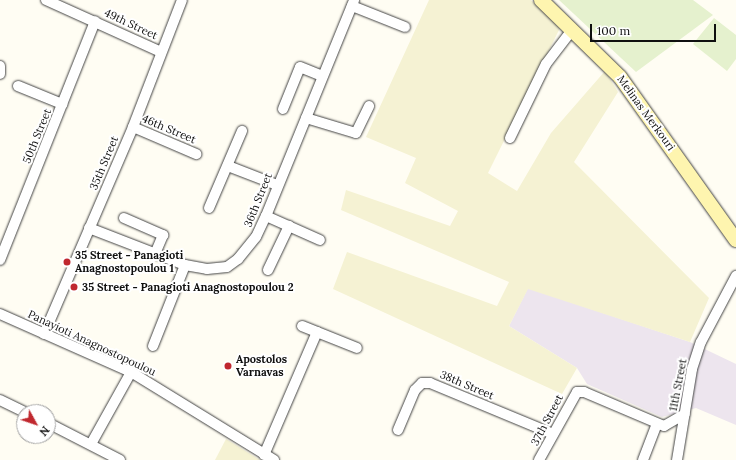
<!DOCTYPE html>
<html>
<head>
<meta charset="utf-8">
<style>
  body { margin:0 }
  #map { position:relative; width:736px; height:460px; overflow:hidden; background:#fffdf3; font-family:Lora,serif }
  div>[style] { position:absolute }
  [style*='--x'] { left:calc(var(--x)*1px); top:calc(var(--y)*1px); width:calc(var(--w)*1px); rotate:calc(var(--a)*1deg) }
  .industrial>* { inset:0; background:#ede5ee }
  .farmland>* { inset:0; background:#f5f2d3 }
  .pitch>* { inset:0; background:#e5f1ce }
  .roads { filter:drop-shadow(0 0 1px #434343) drop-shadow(0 0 1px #434343) }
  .street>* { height:10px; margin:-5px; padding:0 5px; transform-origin:5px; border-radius:5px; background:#fff }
  .secondary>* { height:14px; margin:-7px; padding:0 7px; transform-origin:7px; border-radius:7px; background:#fef5af }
  .dots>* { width:11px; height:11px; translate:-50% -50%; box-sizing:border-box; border:2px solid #fff; border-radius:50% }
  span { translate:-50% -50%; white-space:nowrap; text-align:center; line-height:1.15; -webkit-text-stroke:4px #fff; paint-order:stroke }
  .street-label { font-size:11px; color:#101010 }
  .poi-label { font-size:11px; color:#101010; font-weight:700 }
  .left { translate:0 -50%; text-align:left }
  .north { position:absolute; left:16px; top:404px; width:40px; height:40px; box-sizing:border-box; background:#fff; border:1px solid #9f9f9f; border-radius:50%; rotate:130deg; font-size:11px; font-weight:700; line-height:16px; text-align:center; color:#101010 }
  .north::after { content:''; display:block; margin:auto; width:14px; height:18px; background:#c0282f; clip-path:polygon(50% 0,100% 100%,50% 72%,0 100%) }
  .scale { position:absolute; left:590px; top:24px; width:126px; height:18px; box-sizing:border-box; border:2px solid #101010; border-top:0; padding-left:5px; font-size:12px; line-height:14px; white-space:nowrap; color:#101010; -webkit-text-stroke:3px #fff; paint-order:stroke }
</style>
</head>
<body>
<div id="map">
  <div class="industrial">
    <div style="clip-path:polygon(528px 288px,690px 342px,736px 364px,736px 425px,696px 408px,662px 417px,587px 384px,577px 368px,509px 326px)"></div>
  </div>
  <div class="farmland">
    <div style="clip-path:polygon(429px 0,531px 0,560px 28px,488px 173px,517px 191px,551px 133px,605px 71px,618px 92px,574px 162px,709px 298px,690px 342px,528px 289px,509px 326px,577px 368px,562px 394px,333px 289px,347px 252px,497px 306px,509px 282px,341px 210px,346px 190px,450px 226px,458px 211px,405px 183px,416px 158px,366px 137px)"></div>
    <div style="clip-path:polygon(226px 439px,260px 460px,215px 460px)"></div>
  </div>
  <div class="pitch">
    <div style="clip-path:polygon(559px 0,693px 0,713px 15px,636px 72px)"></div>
    <div style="clip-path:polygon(714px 18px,736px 35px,736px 59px,727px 71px,693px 44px)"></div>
  </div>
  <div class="roads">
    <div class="street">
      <div style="--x:46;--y:0;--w:126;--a:24.3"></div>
      <div style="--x:352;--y:6;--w:57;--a:21.6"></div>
      <div style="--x:0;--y:66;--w:8;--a:90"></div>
      <div style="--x:18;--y:86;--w:48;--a:22.2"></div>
      <div style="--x:283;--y:109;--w:45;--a:-68"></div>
      <div style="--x:300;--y:67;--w:24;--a:22"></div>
      <div style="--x:306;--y:118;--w:52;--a:16.7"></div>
      <div style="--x:356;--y:133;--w:30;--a:-64"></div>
      <div style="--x:133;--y:127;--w:69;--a:23.2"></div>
      <div style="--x:510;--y:138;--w:82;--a:-64.1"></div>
      <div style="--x:546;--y:64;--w:43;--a:-52.6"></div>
      <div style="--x:228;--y:166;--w:53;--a:21.2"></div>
      <div style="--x:209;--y:208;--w:84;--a:-66.8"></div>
      <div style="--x:266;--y:216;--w:59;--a:24"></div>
      <div style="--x:124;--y:218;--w:43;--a:23.6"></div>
      <div style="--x:163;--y:235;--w:21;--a:113"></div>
      <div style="--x:89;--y:228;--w:103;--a:21.1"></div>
      <div style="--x:185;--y:265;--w:22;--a:10"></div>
      <div style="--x:207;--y:269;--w:20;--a:-6"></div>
      <div style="--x:227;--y:267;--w:14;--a:-36"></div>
      <div style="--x:238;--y:259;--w:28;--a:-51"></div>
      <div style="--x:256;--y:237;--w:23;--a:-65"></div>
      <div style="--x:266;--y:216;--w:233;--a:-67.8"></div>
      <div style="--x:0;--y:260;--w:257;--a:-68.3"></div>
      <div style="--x:268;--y:270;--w:49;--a:-64.5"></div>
      <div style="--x:0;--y:314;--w:143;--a:23.9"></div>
      <div style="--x:131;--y:372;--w:168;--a:31.6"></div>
      <div style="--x:302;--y:326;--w:59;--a:21.8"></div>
      <div style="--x:44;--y:334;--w:225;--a:-66.7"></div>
      <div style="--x:133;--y:127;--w:136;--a:-68.9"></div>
      <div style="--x:153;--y:346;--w:87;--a:-68.4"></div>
      <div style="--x:0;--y:400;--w:28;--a:26"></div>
      <div style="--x:48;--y:423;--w:81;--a:27.2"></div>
      <div style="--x:398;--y:430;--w:43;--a:-67"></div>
      <div style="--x:415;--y:390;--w:10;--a:-45"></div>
      <div style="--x:422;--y:383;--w:8;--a:0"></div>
      <div style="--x:430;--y:383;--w:131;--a:22.5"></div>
      <div style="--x:91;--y:444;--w:82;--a:-60.9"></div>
      <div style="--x:264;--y:455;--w:134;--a:-66.7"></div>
      <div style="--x:539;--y:460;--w:78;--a:-60.8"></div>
      <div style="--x:577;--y:392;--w:7;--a:0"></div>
      <div style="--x:584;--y:392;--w:87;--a:23"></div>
      <div style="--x:664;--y:426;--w:24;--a:-30"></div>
      <div style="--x:643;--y:460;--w:39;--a:-69"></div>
      <div style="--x:677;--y:460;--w:92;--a:-80.6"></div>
      <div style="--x:692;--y:369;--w:28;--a:-72"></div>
      <div style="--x:701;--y:342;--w:75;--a:-62.1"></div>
    </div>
    <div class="secondary">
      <div style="--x:541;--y:0;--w:110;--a:44.3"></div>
      <div style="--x:620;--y:77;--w:200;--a:54.6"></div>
    </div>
  </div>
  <div class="dots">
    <div style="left:67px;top:262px;background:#c0282f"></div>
    <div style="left:74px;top:287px;background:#c0282f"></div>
    <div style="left:228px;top:366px;background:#c0282f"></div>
  </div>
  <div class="street-label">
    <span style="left:131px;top:24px;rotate:25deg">49th Street</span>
    <span style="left:646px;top:113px;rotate:54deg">Melinas Merkouri</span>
    <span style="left:169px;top:129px;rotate:23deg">46th Street</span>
    <span style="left:37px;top:136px;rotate:-68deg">50th Street</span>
    <span style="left:104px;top:163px;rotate:-67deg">35th Street</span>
    <span style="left:258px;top:200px;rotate:-68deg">36th Street</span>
    <span style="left:92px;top:343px;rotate:25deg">Panayioti Anagnostopoulou</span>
    <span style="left:467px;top:385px;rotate:23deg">38th Street</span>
    <span style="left:678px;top:385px;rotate:-79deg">11th Street</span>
    <span style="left:547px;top:420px;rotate:-62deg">37th Street</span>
  </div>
  <div class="poi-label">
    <span class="left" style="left:75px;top:262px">35 Street - Panagioti<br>Anagnostopoulou 1</span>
    <span class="left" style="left:82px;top:287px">35 Street - Panagioti Anagnostopoulou 2</span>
    <span class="left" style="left:236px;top:366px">Apostolos<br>Varnavas</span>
  </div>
  <div class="north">N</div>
  <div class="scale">100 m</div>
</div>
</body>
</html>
